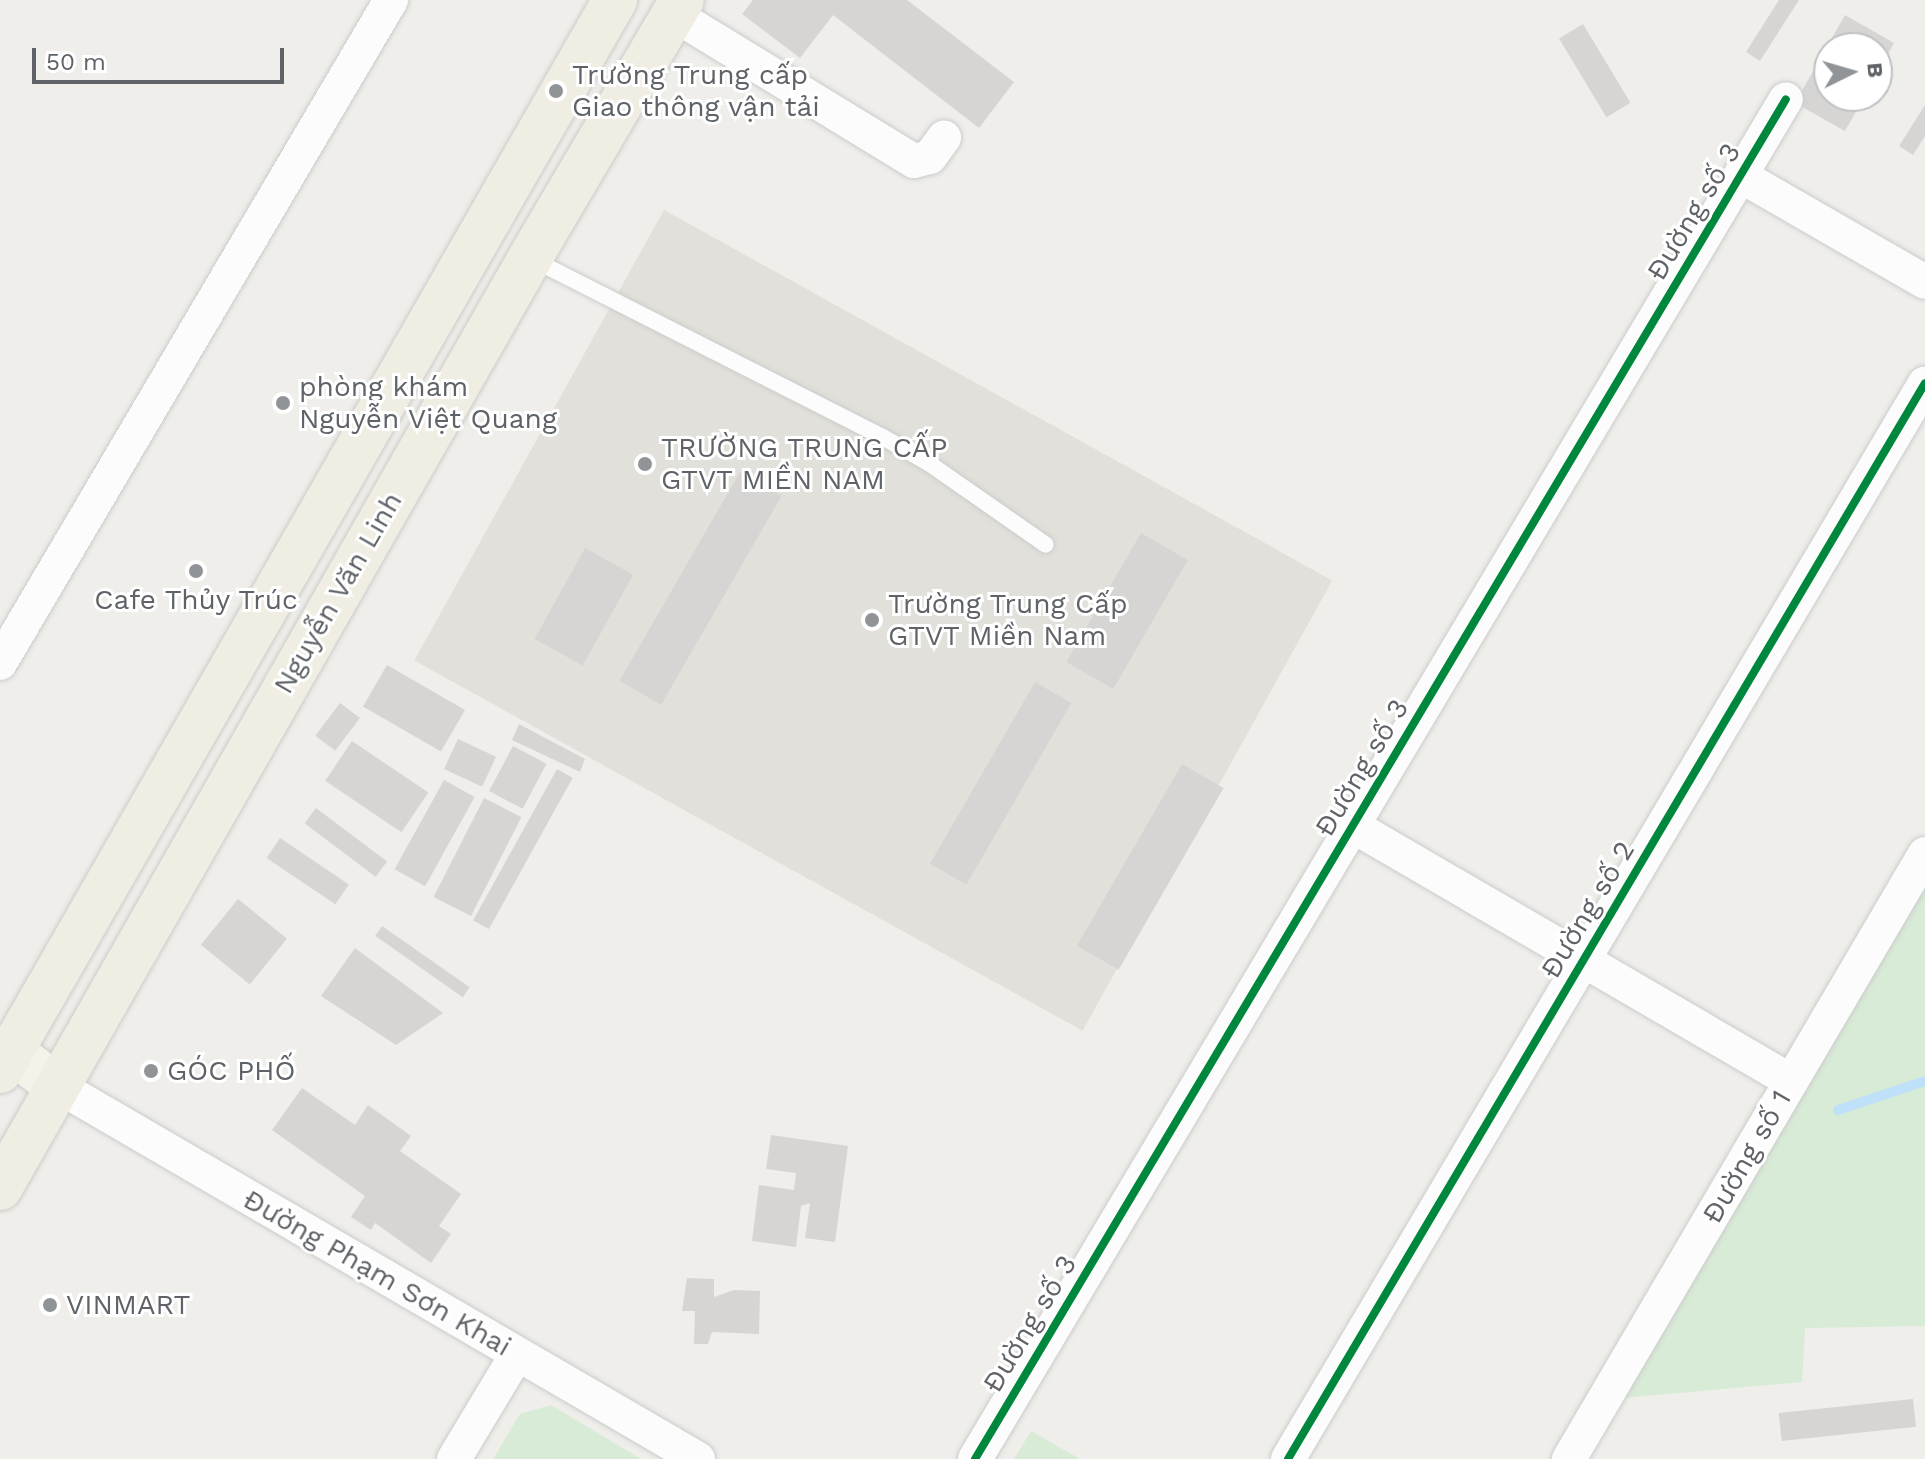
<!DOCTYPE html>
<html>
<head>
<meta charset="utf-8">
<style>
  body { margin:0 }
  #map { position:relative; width:1925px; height:1459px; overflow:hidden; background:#efeeea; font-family:"Work Sans",sans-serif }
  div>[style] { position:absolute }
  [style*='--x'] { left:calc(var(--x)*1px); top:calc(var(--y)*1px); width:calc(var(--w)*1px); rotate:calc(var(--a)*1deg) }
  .education>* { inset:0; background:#e2e0da; transform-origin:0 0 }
  .green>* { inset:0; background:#d8ebd6 }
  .stream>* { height:10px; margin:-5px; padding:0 5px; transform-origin:5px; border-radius:5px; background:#bfe0f9 }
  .building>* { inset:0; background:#d6d5d3; transform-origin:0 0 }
  .roads { filter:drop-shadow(0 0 2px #cbcccc) drop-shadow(0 0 2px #cbcccc) }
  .lane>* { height:16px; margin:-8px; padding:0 8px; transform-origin:8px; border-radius:8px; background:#fdfcfc }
  .street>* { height:34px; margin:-17px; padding:0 17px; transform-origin:17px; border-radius:17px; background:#fdfcfc }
  .primary>* { height:44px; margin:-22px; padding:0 22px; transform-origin:22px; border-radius:22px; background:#f4f2e9 }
  .highway>* { height:44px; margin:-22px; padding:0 22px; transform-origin:22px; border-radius:22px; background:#f0ede3 }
  .cycleway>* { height:8px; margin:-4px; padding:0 4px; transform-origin:4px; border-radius:4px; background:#00873e }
  .dots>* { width:22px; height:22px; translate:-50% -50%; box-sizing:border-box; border:4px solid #fff; border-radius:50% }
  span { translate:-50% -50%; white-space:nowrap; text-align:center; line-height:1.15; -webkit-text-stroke:6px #fff; paint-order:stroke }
  .poi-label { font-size:28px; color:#5f6368 }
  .left { translate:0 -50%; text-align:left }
  .street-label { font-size:28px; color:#5f6368 }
  .north { position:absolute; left:1813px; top:32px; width:80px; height:80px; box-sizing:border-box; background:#fff; border:2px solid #bfc1c3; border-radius:50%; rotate:85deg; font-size:22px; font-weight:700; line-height:32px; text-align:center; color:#5f6368 }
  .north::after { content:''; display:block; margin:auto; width:28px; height:36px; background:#919496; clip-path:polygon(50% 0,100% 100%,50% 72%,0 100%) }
  .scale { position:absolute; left:32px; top:48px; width:252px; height:36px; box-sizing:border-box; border:4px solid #5f6368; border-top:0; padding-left:10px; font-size:24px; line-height:28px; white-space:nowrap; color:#5f6368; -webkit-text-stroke:6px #fff; paint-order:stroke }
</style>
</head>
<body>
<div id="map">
  <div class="education">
    <div style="left:664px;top:210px;width:764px;height:515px;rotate:29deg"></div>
  </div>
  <div class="green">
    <div style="clip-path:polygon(1925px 884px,1925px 1326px,1805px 1328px,1802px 1382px,1623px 1398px)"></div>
    <div style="clip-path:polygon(551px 1405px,641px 1459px,493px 1459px,520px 1414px)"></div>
    <div style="clip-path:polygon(1031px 1431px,1080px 1459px,1014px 1459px)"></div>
  </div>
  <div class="stream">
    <div style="--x:1838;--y:1110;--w:92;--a:-18.4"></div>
  </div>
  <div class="building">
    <div style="clip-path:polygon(753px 0,907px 0,1014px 82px,979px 128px,833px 15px,800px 58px,742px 14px)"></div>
    <div style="clip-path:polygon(1779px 0,1799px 0,1760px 61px,1746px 52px)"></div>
    <div style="clip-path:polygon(1845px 15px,1894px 43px,1877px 74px,1877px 48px,1829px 48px,1829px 96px,1865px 96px,1845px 131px,1795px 103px)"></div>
    <div style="left:1583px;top:24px;width:92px;height:28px;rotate:59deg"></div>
    <div style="clip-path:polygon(1925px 105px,1925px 136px,1913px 155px,1899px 146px)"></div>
    <div style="left:740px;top:472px;width:48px;height:241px;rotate:30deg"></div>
    <div style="left:1141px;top:533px;width:54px;height:149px;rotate:30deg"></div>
    <div style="left:585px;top:548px;width:55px;height:104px;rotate:29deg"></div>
    <div style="left:387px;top:665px;width:90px;height:48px;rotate:30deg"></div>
    <div style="left:1035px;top:682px;width:42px;height:210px;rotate:30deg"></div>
    <div style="left:340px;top:703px;width:25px;height:41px;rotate:37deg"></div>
    <div style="clip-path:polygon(519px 724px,585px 759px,580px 772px,512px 740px)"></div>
    <div style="left:458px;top:739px;width:42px;height:33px;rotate:25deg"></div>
    <div style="left:352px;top:741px;width:92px;height:48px;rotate:34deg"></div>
    <div style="left:513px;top:746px;width:38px;height:51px;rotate:28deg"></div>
    <div style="left:1182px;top:764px;width:48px;height:210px;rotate:30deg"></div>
    <div style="left:557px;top:769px;width:18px;height:173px;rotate:29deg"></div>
    <div style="left:444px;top:780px;width:35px;height:102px;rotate:29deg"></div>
    <div style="left:484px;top:798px;width:42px;height:111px;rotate:27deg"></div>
    <div style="left:316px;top:808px;width:89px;height:19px;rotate:37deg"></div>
    <div style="left:280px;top:838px;width:83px;height:24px;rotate:34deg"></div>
    <div style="left:238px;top:899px;width:63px;height:59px;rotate:39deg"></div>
    <div style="left:382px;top:926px;width:107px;height:12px;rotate:35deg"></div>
    <div style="clip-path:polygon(355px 948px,443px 1013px,396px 1045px,321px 996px)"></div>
    <div style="clip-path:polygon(302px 1088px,355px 1125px,368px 1105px,411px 1136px,400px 1151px,461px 1194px,439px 1226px,451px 1234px,431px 1263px,375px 1223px,371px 1230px,351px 1217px,365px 1196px,272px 1130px)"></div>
    <div style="clip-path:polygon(771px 1135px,848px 1146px,835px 1242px,805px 1238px,810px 1203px,801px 1206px,796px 1247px,752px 1241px,759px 1185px,794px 1190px,796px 1173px,766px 1169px)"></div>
    <div style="clip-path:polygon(687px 1278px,714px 1279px,714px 1297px,734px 1290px,760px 1291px,759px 1334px,712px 1332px,708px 1344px,694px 1344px,695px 1311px,682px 1311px)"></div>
    <div style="left:1913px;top:1399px;width:28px;height:135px;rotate:84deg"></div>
  </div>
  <div class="roads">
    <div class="lane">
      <div style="--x:532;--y:259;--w:391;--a:26.9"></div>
      <div style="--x:881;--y:436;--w:56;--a:29.7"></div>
      <div style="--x:930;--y:464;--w:141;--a:34.9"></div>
    </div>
    <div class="street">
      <div style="--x:673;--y:14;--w:282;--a:31.4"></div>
      <div style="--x:914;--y:161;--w:16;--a:-14"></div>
      <div style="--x:930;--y:157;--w:24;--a:-54"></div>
      <div style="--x:1741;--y:176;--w:212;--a:29.9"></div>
      <div style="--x:0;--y:663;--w:770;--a:-59.47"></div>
      <div style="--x:1353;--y:826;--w:507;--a:30.21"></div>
      <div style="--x:56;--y:1085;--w:743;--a:30.22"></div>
      <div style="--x:454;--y:1459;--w:122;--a:-59"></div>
      <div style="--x:975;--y:1459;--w:1583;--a:-59.19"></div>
      <div style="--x:1288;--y:1459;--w:1250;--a:-59.37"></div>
      <div style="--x:1569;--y:1459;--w:702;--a:-59.53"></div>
    </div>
    <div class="primary">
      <div style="--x:11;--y:1051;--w:56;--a:37.1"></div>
    </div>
    <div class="highway">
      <div style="--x:0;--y:1071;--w:1235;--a:-60.13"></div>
      <div style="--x:0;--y:1188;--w:1070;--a:-60.32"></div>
      <div style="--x:530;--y:258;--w:299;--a:-59.5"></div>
    </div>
  </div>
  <div class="cycleway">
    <div style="--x:975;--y:1459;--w:1583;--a:-59.19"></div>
    <div style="--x:1288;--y:1459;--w:1250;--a:-59.37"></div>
  </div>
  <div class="dots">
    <div style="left:556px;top:91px;background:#919496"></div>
    <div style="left:283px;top:403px;background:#919496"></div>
    <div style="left:645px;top:464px;background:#919496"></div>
    <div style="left:196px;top:571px;background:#919496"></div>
    <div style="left:872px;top:620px;background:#919496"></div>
    <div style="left:151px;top:1071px;background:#919496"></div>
    <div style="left:50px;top:1305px;background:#919496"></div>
  </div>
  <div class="poi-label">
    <span class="left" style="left:572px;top:91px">Trường Trung cấp<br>Giao thông vận tải</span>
    <span class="left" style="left:299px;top:403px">phòng khám<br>Nguyễn Việt Quang</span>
    <span class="left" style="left:661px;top:464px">TRƯỜNG TRUNG CẤP<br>GTVT MIỀN NAM</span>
    <span style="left:196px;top:600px">Cafe Thủy Trúc</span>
    <span class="left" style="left:888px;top:620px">Trường Trung Cấp<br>GTVT Miền Nam</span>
    <span class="left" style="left:167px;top:1071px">GÓC PHỐ</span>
    <span class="left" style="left:66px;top:1305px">VINMART</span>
  </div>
  <div class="street-label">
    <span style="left:1694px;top:212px;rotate:-59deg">Đường số 3</span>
    <span style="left:338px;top:593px;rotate:-60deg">Nguyễn Văn Linh</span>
    <span style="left:1362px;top:768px;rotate:-59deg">Đường số 3</span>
    <span style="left:1588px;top:910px;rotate:-59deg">Đường số 2</span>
    <span style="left:1747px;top:1157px;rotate:-60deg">Đường số 1</span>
    <span style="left:377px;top:1273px;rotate:30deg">Đường Phạm Sơn Khai</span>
    <span style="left:1030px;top:1324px;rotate:-59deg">Đường số 3</span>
  </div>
  <div class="north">B</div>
  <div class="scale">50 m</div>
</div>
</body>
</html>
